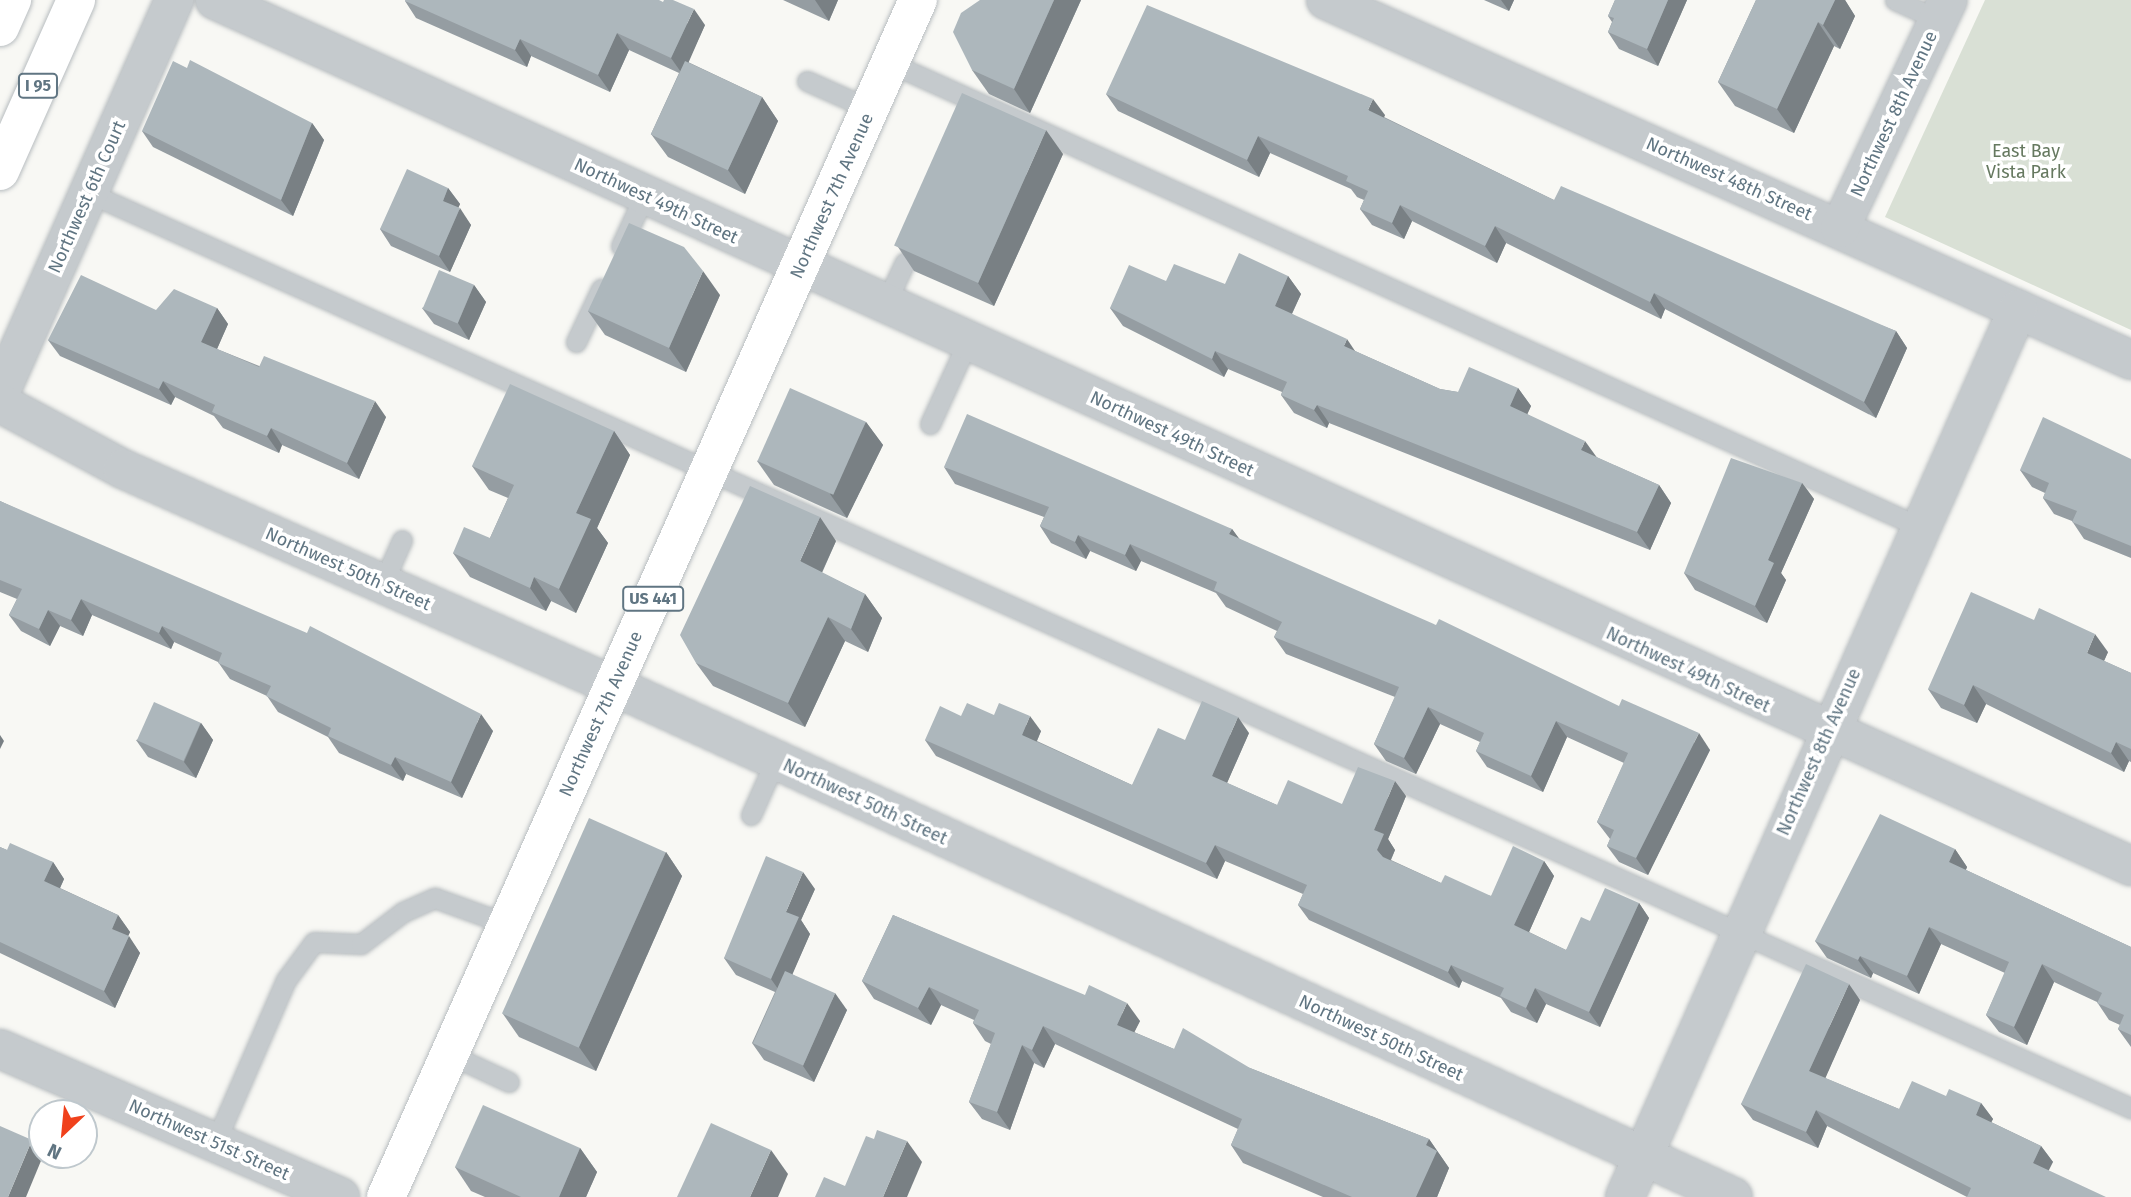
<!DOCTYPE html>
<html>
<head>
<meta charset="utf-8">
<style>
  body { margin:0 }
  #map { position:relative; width:2131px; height:1197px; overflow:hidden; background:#f8f8f4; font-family:"Fira Sans",sans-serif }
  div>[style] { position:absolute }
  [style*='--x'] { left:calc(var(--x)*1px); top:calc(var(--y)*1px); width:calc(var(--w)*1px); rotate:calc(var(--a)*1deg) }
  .green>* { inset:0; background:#d9e0d5 }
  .roads { filter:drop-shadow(0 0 2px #b8bdc0) drop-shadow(0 0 2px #b8bdc0) }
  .service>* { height:19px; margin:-9.5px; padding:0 9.5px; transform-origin:9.5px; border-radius:9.5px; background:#c5cacd }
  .minor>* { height:38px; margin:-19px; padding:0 19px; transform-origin:19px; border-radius:19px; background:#c5cacd }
  .primary>* { height:38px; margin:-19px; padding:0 19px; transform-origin:19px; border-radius:19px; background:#fff }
  .motorway>* { height:38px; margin:-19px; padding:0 19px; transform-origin:19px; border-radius:19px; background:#fff }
  .wall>* { inset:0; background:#959da2 }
  .shaded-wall>* { inset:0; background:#798084 }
  .building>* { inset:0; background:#adb7bc; transform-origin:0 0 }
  span { translate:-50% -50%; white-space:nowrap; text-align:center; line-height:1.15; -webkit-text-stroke:7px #fff; paint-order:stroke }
  .shield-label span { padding:2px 5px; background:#fff; border:2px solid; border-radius:5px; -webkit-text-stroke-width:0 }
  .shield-label { font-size:16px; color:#607582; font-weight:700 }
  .street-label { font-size:18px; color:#607582 }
  .park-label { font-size:18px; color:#667960 }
  .north { position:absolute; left:28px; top:1099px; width:70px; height:70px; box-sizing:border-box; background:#fff; border:2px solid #bfc8cd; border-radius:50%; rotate:206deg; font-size:19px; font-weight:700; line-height:28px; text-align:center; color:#607582 }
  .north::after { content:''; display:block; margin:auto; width:24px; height:32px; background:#f0411c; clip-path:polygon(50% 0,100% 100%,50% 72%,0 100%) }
</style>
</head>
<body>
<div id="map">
  <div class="green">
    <div style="clip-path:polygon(1985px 0,2131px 0,2131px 330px,1885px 217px)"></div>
  </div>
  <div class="roads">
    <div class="service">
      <div style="--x:1895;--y:0;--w:48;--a:24.4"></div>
      <div style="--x:890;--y:63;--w:1130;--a:24.25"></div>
      <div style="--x:807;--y:81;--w:69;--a:24"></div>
      <div style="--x:89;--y:193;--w:2238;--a:24.14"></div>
      <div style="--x:621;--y:246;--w:55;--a:-65.3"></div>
      <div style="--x:885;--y:305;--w:47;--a:-65.1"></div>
      <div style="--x:576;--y:342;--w:59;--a:-64.7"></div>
      <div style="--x:930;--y:424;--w:91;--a:-65.4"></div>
      <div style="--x:382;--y:585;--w:49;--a:-66"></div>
      <div style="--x:751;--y:815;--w:59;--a:-66"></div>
      <div style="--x:449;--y:1054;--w:66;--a:25"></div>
      <div style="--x:215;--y:1143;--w:178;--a:-66.5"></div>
      <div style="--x:286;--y:980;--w:47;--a:-53.6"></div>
      <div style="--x:314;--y:942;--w:47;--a:2.4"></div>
      <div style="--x:361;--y:944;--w:53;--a:-37.3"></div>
      <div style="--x:403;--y:912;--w:35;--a:-24"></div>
      <div style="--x:435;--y:898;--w:77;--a:19.9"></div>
    </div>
    <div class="minor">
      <div style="--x:215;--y:0;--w:2103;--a:24.32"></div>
      <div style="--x:1326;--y:0;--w:882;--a:24.09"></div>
      <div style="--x:1840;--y:228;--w:252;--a:-64.7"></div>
      <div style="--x:0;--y:393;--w:430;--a:-66.1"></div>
      <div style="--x:0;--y:403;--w:140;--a:28.2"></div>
      <div style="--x:123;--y:469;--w:537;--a:23.84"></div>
      <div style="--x:614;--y:686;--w:1230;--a:24.54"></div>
      <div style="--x:0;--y:1049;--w:371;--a:23.5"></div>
      <div style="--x:1625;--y:1197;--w:971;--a:-66.13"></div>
    </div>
    <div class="primary">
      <div style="--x:386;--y:1197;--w:1310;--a:-66.04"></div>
    </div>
    <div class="motorway">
      <div style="--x:0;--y:27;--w:30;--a:-66"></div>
      <div style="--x:0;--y:171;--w:187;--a:-66"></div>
    </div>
  </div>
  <div class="wall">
    <div style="clip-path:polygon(783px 0,838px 0,829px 21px)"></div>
    <div style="clip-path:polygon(980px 0,1081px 0,1030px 113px,989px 94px,972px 70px)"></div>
    <div style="clip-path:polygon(1484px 0,1514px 0,1509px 11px)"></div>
    <div style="clip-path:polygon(1615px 0,1687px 0,1658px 66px,1619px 49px,1608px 32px,1612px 22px,1608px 16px)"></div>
    <div style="clip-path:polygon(1756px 0,1845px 0,1855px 16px,1840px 49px,1834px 46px,1794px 133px,1735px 106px,1718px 82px)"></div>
    <div style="clip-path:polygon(405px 1px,705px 25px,688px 62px,762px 97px,778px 121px,745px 194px,668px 157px,651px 134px,679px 73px,629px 50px,610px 92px,531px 56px,527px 67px,416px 18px)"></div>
    <div style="clip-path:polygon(1106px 94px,1385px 115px,1384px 117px,1554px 200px,1896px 331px,1907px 348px,1876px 418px,1665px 309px,1661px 319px,1506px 243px,1497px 263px,1412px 221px,1404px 239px,1372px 225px,1360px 209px,1364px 200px,1357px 197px,1351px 189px,1270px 153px,1259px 177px,1118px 111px)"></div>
    <div style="clip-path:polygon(312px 123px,324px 140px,293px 216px,153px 147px,142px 131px)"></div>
    <div style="clip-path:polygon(1063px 154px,994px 306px,914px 271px,898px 247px)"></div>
    <div style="clip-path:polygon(448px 188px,460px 204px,458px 208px,471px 225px,450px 272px,391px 246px,380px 229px)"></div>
    <div style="clip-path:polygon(1288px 276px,1301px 294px,1292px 314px,1355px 351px,1440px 389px,1458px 392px,1518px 388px,1531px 406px,1527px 414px,1596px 457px,1659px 485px,1671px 503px,1650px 550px,1329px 423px,1327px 428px,1294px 413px,1281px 395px,1282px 392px,1228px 369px,1224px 377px,1123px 326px,1110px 308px,1166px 281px,1225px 284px)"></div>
    <div style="clip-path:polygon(474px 285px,486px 302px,469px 340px,434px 324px,422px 308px)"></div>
    <div style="clip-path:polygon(720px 295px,686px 372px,605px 335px,588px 311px)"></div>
    <div style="clip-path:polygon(217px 308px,228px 324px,217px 349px,386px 417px,359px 479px,282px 445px,279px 453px,223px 428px,214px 416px,175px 397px,171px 405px,60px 356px,48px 340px,156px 310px)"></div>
    <div style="clip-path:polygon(866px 422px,883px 445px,847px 518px,774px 485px,757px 461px)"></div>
    <div style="clip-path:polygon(614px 431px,630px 455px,597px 528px,608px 543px,576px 613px,551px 601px,546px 611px,470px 577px,453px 553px,490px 538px,508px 498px,489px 490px,472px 466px)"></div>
    <div style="clip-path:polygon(2131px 459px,2131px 558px,2084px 539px,2072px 521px,2054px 514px,2043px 498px,2045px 493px,2032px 487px,2020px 470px)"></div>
    <div style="clip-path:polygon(944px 467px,1232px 529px,1239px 539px,1710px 750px,1648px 875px,1619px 862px,1607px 846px,1610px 839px,1597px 822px,1624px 763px,1567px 737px,1543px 792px,1487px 767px,1476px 751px,1480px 742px,1440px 724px,1416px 774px,1386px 761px,1374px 744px,1395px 697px,1286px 654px,1274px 637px,1277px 631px,1226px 607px,1216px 593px,1141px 561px,1136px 571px,1090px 551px,1086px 559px,1051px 543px,1040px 526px,1044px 517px,955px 484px)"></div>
    <div style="clip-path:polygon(1802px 483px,1814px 499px,1781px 573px,1786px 580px,1767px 623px,1695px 590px,1684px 573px)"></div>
    <div style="clip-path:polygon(0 501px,493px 731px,462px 798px,406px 774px,403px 781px,339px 753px,328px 737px,278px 712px,267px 696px,230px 679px,218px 662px,174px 642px,171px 649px,92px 615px,83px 636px,60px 626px,50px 646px,21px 631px,9px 615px,17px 599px,0 592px)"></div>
    <div style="clip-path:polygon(836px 541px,822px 573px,865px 594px,882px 618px,868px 652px,845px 641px,805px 727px,713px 686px,696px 663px)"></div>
    <div style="clip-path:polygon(2108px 652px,2104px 661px,2131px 673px,2131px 762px,2129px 761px,2124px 772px,1986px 704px,1977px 723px,1941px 708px,1928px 689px)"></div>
    <div style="clip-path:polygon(994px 715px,1041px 731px,1037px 741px,1132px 785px,1185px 740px,1249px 733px,1227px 783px,1277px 805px,1342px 804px,1406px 796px,1388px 839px,1395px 850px,1391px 860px,1441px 883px,1491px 896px,1544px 861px,1554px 876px,1529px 932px,1566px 950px,1590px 921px,1639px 903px,1649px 918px,1600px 1027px,1546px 1004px,1537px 1023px,1511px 1012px,1501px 998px,1462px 981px,1459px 988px,1309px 920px,1298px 905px,1303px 894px,1225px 861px,1217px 879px,936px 756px,925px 740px)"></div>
    <div style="clip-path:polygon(201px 723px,213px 740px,196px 778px,148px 757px,136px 740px)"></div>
    <div style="clip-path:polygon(0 847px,7px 850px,53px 862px,64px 879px,60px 888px,118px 915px,130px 932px,128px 936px,140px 953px,115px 1008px,0 953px)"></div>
    <div style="clip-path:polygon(1955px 849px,1967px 867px,1966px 870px,2131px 947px,2131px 1047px,2118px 1029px,2120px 1025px,2109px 1020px,2097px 1002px,2054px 982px,2027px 1045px,1999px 1032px,1986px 1015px,2005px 973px,1941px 944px,1919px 994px,1873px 973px,1871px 978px,1827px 958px,1815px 941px)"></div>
    <div style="clip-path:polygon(666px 852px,682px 876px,596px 1071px,519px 1037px,503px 1014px)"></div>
    <div style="clip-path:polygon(815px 889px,801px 920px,810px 934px,792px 974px,847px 1010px,814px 1082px,764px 1060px,752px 1043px,775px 992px,736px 975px,724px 958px)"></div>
    <div style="clip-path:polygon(893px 915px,1140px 1021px,1134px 1032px,1174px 1049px,1250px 1068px,1429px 1139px,1449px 1168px,1437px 1197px,1323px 1197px,1243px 1163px,1231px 1145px,1238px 1129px,1055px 1044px,1044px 1068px,1034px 1063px,1010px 1130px,982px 1119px,969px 1102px,991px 1044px,985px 1041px,973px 1023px,974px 1020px,941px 1005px,931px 1025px,874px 999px,862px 981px)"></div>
    <div style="clip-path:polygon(1860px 1000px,1825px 1078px,1899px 1109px,1946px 1096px,1981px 1103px,1993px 1119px,1991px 1122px,2041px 1146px,2053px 1162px,1967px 1197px,1827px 1126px,1818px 1148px,1753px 1120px,1741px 1104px)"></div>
    <div style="clip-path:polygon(580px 1148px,597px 1172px,586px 1197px,485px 1197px,471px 1191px,455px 1167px)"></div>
  </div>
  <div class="shaded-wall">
    <div style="clip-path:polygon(815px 0,838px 0,829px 21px)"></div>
    <div style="clip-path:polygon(1054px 0,1081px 0,1030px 113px,1014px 89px)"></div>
    <div style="clip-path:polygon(1501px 0,1514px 0,1509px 11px)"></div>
    <div style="clip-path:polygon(1668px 0,1687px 0,1658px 66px,1647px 49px)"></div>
    <div style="clip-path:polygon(1835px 0,1845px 0,1855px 16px,1840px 49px,1823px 25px)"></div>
    <div style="clip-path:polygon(694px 9px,705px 25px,683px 75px,671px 58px)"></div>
    <div style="clip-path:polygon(1818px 22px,1834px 46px,1794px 133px,1777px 109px)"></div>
    <div style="clip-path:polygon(617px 33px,629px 50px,610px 92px,598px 75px)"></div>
    <div style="clip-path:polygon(520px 39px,531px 56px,527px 67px,515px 50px)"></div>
    <div style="clip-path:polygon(762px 97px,778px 121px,745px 194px,728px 170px)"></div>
    <div style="clip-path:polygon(1373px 99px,1385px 115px,1380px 126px,1368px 110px)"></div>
    <div style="clip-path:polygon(312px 123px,324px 140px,293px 216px,281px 200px)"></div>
    <div style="clip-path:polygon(1046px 130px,1063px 154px,994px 306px,978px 283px)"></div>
    <div style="clip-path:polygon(1258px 136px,1270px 153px,1259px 177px,1247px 160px)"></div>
    <div style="clip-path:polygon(448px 188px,460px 204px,454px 217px,443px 201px)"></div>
    <div style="clip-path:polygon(1400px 205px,1412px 221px,1404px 239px,1392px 223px)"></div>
    <div style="clip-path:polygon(460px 208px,471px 225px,450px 272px,439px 256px)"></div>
    <div style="clip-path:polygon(1495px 226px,1506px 243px,1497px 263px,1485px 246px)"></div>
    <div style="clip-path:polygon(703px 271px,720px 295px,686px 372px,669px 348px)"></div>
    <div style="clip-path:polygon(1288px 276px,1301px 294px,1287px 324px,1275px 306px)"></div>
    <div style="clip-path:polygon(474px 285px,486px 302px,469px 340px,458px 323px)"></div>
    <div style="clip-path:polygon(1654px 293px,1665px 309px,1661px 319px,1650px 302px)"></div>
    <div style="clip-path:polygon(217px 308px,228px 324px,213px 358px,201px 342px)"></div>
    <div style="clip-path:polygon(1896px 331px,1907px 348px,1876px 418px,1864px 402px)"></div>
    <div style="clip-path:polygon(1347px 339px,1359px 357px,1344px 346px)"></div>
    <div style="clip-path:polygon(1215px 351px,1228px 369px,1224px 377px,1212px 359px)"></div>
    <div style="clip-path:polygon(163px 381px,175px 397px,171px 405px,159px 389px)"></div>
    <div style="clip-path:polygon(1518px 388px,1531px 406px,1523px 424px,1510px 406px)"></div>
    <div style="clip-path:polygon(375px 401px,386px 417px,359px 479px,347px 463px)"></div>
    <div style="clip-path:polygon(1317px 405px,1329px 423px,1327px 428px,1314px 410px)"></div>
    <div style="clip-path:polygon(866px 422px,883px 445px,847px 518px,830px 494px)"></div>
    <div style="clip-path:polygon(271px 428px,282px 445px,279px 453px,267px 436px)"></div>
    <div style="clip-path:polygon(614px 431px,630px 455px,597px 528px,608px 543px,576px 613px,559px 589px,576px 513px)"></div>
    <div style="clip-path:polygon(1585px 441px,1598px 459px,1581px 450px)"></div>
    <div style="clip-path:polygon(1802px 483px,1814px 499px,1781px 573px,1786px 580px,1767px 623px,1755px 606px,1768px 560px)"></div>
    <div style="clip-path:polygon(1659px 485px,1671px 503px,1650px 550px,1637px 532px)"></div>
    <div style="clip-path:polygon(820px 517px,836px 541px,816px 585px,800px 561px)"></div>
    <div style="clip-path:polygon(1232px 529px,1244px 545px,1229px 534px)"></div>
    <div style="clip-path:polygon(1078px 535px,1090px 551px,1086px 559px,1075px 542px)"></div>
    <div style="clip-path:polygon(1130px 544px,1141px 561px,1136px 571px,1125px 555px)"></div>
    <div style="clip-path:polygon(534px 577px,551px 601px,546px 611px,530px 588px)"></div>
    <div style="clip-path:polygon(865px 594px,882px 618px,868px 652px,851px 629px)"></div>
    <div style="clip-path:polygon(81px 599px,92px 615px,83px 636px,71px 620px)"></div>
    <div style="clip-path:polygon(48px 610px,60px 626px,50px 646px,39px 629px)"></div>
    <div style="clip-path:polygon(828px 617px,845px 641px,805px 727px,788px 703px)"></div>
    <div style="clip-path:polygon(162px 626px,174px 642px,171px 649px,159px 633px)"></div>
    <div style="clip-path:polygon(2095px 634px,2108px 652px,2099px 672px,2087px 653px)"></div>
    <div style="clip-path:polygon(1973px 685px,1986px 704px,1977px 723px,1964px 705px)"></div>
    <div style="clip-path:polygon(1428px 707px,1440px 724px,1416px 774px,1404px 758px)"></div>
    <div style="clip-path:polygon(481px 714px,493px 731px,462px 798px,451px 782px)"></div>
    <div style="clip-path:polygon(1030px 716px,1041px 731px,1033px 750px,1022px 735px)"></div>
    <div style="clip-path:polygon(1238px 717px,1249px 733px,1223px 792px,1212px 776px)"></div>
    <div style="clip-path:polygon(1556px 721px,1567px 737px,1543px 792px,1531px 776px)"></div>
    <div style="clip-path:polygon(201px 723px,213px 740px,196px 778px,184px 762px)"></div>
    <div style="clip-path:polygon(1699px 733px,1710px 750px,1648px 875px,1636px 858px)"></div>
    <div style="clip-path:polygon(0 735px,4px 741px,0 749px)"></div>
    <div style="clip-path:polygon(2116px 742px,2129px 761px,2124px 772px,2111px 753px)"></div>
    <div style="clip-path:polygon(395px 757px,406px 774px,403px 781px,391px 765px)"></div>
    <div style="clip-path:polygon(1395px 781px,1406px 796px,1388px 839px,1395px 850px,1388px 866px,1377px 850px,1374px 830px)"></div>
    <div style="clip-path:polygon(1215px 845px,1225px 861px,1217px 879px,1206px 863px)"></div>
    <div style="clip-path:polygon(1955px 849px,1967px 867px,1961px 880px,1949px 862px)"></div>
    <div style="clip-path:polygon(666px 852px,682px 876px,596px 1071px,579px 1047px)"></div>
    <div style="clip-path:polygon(1544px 861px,1554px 876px,1525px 941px,1514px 925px)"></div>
    <div style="clip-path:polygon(53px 862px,64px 879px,56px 897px,44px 881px)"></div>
    <div style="clip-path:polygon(803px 872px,815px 889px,801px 920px,810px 934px,783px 996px,771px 979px,786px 912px)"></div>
    <div style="clip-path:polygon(1639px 903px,1649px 918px,1600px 1027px,1589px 1012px)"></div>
    <div style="clip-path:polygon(118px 915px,130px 932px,124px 945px,112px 929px)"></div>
    <div style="clip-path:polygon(1929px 927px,1941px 944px,1919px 994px,1907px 976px)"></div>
    <div style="clip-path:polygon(129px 936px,140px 953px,115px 1008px,104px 991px)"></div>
    <div style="clip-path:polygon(1860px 956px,1873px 973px,1871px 978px,1858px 960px)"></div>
    <div style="clip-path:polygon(2042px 964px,2054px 982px,2027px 1045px,2014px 1027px)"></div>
    <div style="clip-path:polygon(1451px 965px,1462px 981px,1459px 988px,1448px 972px)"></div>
    <div style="clip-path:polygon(1849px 984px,1860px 1000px,1821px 1088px,1809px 1071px)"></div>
    <div style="clip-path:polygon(929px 987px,941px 1005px,931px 1025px,918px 1008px)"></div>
    <div style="clip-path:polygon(1535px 988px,1546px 1004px,1537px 1023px,1526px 1008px)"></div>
    <div style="clip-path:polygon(835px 993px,847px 1010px,814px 1082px,803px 1066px)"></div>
    <div style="clip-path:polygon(1127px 1003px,1140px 1021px,1129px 1043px,1117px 1025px)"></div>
    <div style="clip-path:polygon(1043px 1026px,1055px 1044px,1044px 1068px,1032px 1050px)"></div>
    <div style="clip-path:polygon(1022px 1045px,1034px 1063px,1010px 1130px,997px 1112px)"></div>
    <div style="clip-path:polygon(1981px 1103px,1993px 1119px,1987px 1131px,1976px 1115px)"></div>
    <div style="clip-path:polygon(1816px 1110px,1827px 1126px,1818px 1148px,1806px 1132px)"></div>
    <div style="clip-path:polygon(1429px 1139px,1449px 1168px,1437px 1197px,1416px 1197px,1426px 1145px)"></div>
    <div style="clip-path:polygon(32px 1140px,43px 1156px,26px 1197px,8px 1197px)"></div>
    <div style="clip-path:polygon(907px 1141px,922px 1162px,907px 1197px,883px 1197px)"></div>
    <div style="clip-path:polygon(2041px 1146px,2053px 1162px,2044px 1180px,2033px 1163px)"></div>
    <div style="clip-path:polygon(580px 1148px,597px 1172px,586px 1197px,559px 1197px)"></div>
    <div style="clip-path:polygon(771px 1150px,788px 1174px,778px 1197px,750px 1197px)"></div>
  </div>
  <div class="building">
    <div style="clip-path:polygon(405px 0,659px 0,663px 2px,664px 0,673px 0,694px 9px,671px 58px,617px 33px,598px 75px,520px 39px,515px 50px,405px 1px)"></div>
    <div style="clip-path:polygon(980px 0,1054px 0,1014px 89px,972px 70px,953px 32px,961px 13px)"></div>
    <div style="clip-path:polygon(1615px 0,1668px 0,1647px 49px,1608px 32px,1614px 18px,1608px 16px)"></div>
    <div style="clip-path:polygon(1756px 0,1835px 0,1823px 25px,1818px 22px,1777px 109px,1718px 82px)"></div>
    <div style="clip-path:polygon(1147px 5px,1373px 99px,1368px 110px,1554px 200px,1561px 186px,1896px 331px,1864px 402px,1654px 293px,1650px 302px,1495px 226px,1485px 246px,1400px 205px,1392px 223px,1360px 209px,1368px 191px,1346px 181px,1348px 176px,1258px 136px,1247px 160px,1106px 94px)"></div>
    <div style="clip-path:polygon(190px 60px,312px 123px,281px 200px,142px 131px,173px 61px,187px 68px)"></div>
    <div style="left:685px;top:61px;width:85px;height:81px;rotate:25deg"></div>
    <div style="left:962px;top:93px;width:92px;height:167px;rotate:24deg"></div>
    <div style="clip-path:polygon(407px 169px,448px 188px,443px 201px,460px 208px,439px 256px,380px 229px)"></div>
    <div style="clip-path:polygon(629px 223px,684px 247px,703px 271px,669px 348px,588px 311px)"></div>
    <div style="clip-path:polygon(1239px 253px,1288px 276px,1275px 306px,1347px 339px,1344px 346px,1440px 389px,1458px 392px,1469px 367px,1518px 388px,1510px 406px,1585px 441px,1581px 450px,1659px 485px,1637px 532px,1317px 405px,1314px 410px,1281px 395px,1287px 382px,1215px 351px,1212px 359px,1110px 308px,1129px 265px,1166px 281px,1174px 264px,1225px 284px)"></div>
    <div style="left:439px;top:270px;width:38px;height:42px;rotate:23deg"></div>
    <div style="clip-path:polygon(81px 275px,156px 310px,174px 289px,217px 308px,201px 342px,259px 367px,264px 356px,375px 401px,347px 463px,271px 428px,267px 436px,212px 412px,215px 405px,163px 381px,159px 389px,48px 340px)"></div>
    <div style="clip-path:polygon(510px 384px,614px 431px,576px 513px,591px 519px,559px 589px,534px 577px,530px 588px,453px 553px,464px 527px,490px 538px,514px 485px,472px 466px)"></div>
    <div style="left:790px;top:388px;width:83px;height:80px;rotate:24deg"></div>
    <div style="clip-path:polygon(967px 414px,1232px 529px,1229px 534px,1297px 564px,1436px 625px,1439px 619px,1619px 706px,1622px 699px,1699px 733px,1636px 858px,1607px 846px,1614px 830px,1597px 822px,1628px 753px,1556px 721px,1531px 776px,1476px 751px,1484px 733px,1428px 707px,1404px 758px,1374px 744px,1399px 687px,1274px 637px,1282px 622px,1214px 590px,1217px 582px,1130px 544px,1125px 555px,1078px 535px,1075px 542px,1040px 526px,1049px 507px,944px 467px)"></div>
    <div style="clip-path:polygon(2043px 417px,2131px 459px,2131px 546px,2072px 522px,2077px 511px,2043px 498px,2049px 483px,2020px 470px)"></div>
    <div style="clip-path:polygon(1731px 458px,1802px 483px,1768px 560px,1774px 563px,1755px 606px,1684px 573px)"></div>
    <div style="clip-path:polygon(750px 486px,820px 517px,800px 561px,865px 594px,851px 629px,828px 617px,788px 703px,696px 663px,680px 635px)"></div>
    <div style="clip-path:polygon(0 501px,307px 633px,310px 626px,481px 714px,451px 782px,395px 757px,391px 765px,328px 736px,331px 728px,266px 696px,271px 686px,218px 663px,222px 653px,162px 626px,159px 633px,81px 599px,71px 620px,48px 610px,39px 629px,9px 615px,22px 589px,0 580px)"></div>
    <div style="clip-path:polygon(1971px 592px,2034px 620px,2039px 608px,2095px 634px,2087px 653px,2131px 673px,2131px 749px,2116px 742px,2111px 753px,1973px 685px,1964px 705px,1928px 689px)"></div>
    <div style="clip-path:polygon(1202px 701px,1238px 717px,1212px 776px,1277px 805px,1288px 780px,1342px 804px,1358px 767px,1395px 781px,1374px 830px,1384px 834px,1377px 850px,1383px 857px,1441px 883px,1445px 875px,1491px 896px,1513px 846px,1544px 861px,1514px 925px,1566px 950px,1581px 917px,1590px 921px,1605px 888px,1639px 903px,1589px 1012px,1535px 988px,1526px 1008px,1500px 996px,1504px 988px,1451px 965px,1448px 972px,1298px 905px,1307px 885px,1215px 845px,1206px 863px,925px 740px,940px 706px,961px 716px,967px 703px,994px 715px,999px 703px,1030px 716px,1022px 735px,1132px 785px,1158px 728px,1185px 740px)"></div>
    <div style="left:154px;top:702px;width:51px;height:42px;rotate:24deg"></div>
    <div style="clip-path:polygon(1880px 814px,1955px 849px,1949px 862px,2131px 947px,2131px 1035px,2118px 1029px,2124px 1015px,2097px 1003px,2102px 993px,2042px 964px,2014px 1027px,1986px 1015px,2009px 962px,1929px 927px,1907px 976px,1860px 956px,1858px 960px,1815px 941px)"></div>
    <div style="left:589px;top:818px;width:84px;height:214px;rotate:24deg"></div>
    <div style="clip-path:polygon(10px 843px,53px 862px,44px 881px,118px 915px,112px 929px,129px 936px,104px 991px,0 942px,0 847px,7px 850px)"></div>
    <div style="clip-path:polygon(766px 856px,803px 872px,786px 912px,799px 917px,771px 979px,724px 958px)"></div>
    <div style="clip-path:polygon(893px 915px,1085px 995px,1089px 985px,1127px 1003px,1117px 1025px,1174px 1049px,1183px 1028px,1250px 1068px,1429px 1139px,1426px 1145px,1437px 1151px,1416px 1197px,1352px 1197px,1231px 1145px,1242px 1119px,1043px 1026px,1032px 1050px,1022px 1045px,997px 1112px,969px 1102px,995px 1033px,973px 1023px,979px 1010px,929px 987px,918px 1008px,862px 981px)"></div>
    <div style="clip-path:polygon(1806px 964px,1849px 984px,1809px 1071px,1899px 1109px,1912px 1081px,1946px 1096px,1949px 1089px,1981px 1103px,1976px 1115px,2041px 1146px,2033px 1163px,2106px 1197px,1967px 1197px,1971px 1188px,1816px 1110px,1806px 1132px,1741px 1104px)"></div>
    <div style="left:785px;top:971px;width:55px;height:79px;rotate:24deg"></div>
    <div style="clip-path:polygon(483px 1105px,580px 1148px,559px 1197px,521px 1197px,455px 1167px)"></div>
    <div style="clip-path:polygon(711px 1123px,771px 1150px,750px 1197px,677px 1197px)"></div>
    <div style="clip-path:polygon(0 1126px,32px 1140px,8px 1197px,0 1197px)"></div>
    <div style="clip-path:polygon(877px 1130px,907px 1141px,883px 1197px,815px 1197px,824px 1177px,845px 1186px,866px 1136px,874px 1139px)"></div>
  </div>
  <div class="shield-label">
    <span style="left:38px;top:86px">I 95</span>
    <span style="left:653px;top:599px">US 441</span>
  </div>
  <div class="street-label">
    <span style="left:1894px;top:114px;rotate:-65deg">Northwest 8th Avenue</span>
    <span style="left:1729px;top:179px;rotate:24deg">Northwest 48th Street</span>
    <span style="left:832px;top:196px;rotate:-66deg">Northwest 7th Avenue</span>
    <span style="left:87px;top:197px;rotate:-66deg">Northwest 6th Court</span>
    <span style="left:656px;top:201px;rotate:25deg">Northwest 49th Street</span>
    <span style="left:1172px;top:434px;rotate:25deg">Northwest 49th Street</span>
    <span style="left:348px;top:569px;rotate:24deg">Northwest 50th Street</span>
    <span style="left:1688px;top:670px;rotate:25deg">Northwest 49th Street</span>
    <span style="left:601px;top:714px;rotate:-66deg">Northwest 7th Avenue</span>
    <span style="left:1819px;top:752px;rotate:-66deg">Northwest 8th Avenue</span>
    <span style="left:865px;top:802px;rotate:25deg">Northwest 50th Street</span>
    <span style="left:1381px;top:1038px;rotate:25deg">Northwest 50th Street</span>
    <span style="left:209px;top:1140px;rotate:24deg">Northwest 51st Street</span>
  </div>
  <div class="park-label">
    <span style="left:2026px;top:162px">East Bay<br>Vista Park</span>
  </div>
  <div class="north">N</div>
</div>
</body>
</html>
